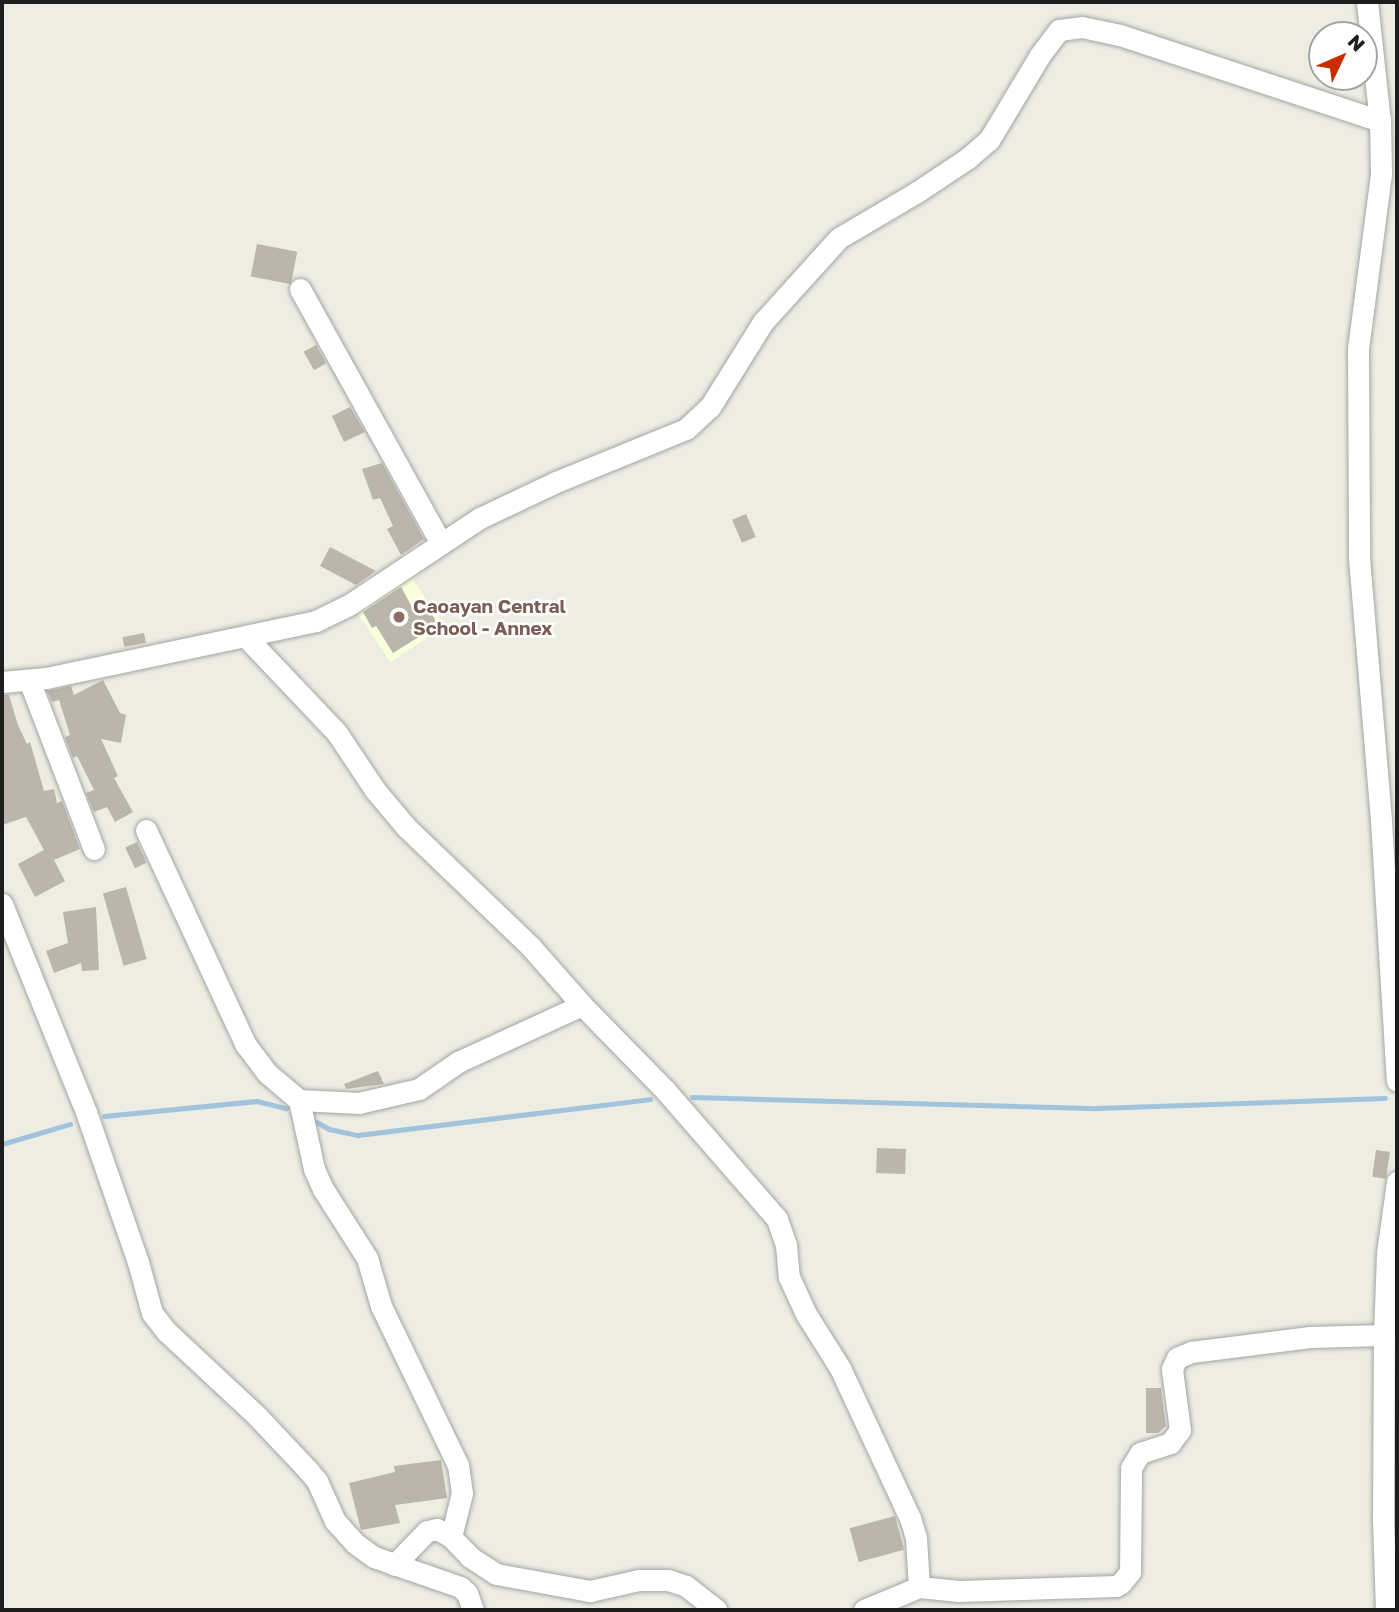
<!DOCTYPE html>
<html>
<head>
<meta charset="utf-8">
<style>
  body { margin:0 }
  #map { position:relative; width:1399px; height:1612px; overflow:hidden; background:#eeede3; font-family:"Golos Text",sans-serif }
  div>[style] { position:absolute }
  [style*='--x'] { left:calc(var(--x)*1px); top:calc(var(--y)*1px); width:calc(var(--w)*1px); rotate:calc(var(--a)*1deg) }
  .education>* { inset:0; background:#f7ffdb; transform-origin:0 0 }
  .stream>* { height:4.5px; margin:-2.25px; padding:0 2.25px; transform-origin:2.25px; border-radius:2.25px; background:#a2c3dc }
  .building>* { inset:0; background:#bbb6ac; transform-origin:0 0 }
  .roads { filter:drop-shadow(0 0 2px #a4a4a4) drop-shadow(0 0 2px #a4a4a4) }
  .minor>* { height:21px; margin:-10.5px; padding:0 10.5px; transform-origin:10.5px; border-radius:10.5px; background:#fff }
  .dots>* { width:19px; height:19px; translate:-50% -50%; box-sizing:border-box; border:4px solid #fff; border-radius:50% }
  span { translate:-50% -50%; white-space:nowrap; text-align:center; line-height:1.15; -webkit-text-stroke:5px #fff; paint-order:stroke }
  .education-label { font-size:19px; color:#785e54; font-weight:700 }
  .left { translate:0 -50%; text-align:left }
  .frame { position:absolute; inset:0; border:4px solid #1d1d1d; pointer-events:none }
  .north { position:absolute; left:1308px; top:21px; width:70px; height:70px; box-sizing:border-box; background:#fff; border:2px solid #a5a5a5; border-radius:50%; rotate:46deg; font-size:19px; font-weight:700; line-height:28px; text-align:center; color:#1d1d1d }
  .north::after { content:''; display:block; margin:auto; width:24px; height:32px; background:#ca2c00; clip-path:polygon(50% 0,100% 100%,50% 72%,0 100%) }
</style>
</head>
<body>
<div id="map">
  <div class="education">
    <div style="left:408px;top:572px;width:65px;height:65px;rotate:56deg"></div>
  </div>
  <div class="stream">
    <div style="--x:692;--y:1097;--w:405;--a:1.6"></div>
    <div style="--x:1097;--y:1108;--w:288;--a:-2"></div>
    <div style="--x:104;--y:1116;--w:154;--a:-5.6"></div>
    <div style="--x:257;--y:1101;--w:30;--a:14"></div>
    <div style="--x:317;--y:1122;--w:14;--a:30"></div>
    <div style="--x:329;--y:1129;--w:30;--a:12"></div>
    <div style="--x:358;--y:1135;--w:294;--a:-7"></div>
    <div style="--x:2;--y:1144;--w:71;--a:-16.4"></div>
  </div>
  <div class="building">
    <div style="left:257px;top:244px;width:41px;height:33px;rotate:11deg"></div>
    <div style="left:316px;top:345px;width:21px;height:14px;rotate:61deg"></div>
    <div style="clip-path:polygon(350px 407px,365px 432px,344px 442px,332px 416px)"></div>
    <div style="clip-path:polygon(382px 463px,424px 539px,401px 555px,387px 529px,393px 526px,380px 498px,373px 500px,362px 469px)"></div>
    <div style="left:746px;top:514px;width:25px;height:15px;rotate:67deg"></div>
    <div style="clip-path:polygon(330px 547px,376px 571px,356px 585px,320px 566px)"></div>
    <div style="clip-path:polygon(401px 587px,412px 607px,415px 605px,420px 613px,428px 608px,436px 621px,427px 626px,430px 630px,393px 653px,376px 626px,372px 628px,363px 612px)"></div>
    <div style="left:144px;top:633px;width:10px;height:22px;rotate:79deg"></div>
    <div style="clip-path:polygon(103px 680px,120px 713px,126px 715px,121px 743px,101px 739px,118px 776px,114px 778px,133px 812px,115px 822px,107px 807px,94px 812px,86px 793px,94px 790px,77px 756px,73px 758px,65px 737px,70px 735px,59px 700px,52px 702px,47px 691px,71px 686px,74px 695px)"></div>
    <div style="clip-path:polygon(2px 695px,9px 695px,18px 725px,27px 744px,30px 742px,44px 791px,54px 789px,57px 803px,62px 801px,80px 849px,54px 860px,65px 881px,35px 897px,18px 864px,44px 850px,26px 817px,2px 825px)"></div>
    <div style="left:137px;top:842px;width:23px;height:13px;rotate:65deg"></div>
    <div style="left:126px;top:887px;width:75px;height:24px;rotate:74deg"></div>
    <div style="clip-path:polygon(96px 907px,99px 970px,82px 971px,81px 963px,54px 973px,46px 951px,68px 943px,63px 912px)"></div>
    <div style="clip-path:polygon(378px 1071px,384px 1084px,346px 1089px,344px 1084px)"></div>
    <div style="left:877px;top:1148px;width:29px;height:25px;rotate:2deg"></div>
    <div style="left:1376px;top:1150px;width:14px;height:27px;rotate:8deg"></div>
    <div style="clip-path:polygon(1146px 1388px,1161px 1388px,1166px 1426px,1158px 1433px,1146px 1433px)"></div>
    <div style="clip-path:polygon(441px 1460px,447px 1498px,395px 1505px,400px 1523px,361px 1530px,349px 1483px,395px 1472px,394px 1466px)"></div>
    <div style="left:895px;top:1516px;width:35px;height:47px;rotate:75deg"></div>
  </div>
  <div class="roads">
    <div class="minor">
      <div style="--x:1367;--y:2;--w:120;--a:83.8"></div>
      <div style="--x:1380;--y:121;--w:53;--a:88.9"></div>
      <div style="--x:1381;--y:174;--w:176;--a:97.5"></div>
      <div style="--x:1358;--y:348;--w:210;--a:89.7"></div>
      <div style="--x:1359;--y:558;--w:264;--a:85.2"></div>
      <div style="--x:1381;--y:821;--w:260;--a:86.5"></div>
      <div style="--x:300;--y:289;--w:291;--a:61"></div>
      <div style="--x:246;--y:637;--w:132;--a:46.5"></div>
      <div style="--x:337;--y:733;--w:69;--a:56.3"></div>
      <div style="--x:375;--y:790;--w:48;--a:50"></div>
      <div style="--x:406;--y:827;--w:172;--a:43.8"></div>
      <div style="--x:530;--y:946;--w:79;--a:48.6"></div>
      <div style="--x:582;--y:1005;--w:136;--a:155.3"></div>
      <div style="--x:458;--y:1062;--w:47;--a:145.3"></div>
      <div style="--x:419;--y:1089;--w:62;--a:166.9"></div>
      <div style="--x:359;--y:1103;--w:60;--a:-177.1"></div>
      <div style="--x:29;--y:680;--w:181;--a:69"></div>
      <div style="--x:2;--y:682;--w:44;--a:-5.2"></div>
      <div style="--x:46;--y:678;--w:276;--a:-11.9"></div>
      <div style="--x:316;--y:621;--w:37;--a:-26"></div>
      <div style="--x:349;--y:605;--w:157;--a:-33.6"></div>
      <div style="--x:480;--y:518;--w:84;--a:-25.3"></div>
      <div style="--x:556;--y:482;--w:140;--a:-22.2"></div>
      <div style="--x:686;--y:429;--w:33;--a:-43"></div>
      <div style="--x:710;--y:407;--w:100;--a:-58.1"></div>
      <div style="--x:763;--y:322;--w:113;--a:-47.9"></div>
      <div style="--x:839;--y:238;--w:91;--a:-30.5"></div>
      <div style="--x:917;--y:192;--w:61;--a:-33.7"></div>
      <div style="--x:968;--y:158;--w:28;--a:-41"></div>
      <div style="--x:989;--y:140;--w:99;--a:-59"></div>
      <div style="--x:1040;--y:55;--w:31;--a:-53"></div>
      <div style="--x:1059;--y:30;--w:23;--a:-7"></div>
      <div style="--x:1082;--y:27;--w:39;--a:12"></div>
      <div style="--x:1120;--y:35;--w:274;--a:18.3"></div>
      <div style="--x:146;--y:830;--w:237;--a:65.1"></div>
      <div style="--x:246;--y:1045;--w:35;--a:53"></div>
      <div style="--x:267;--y:1073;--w:42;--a:40.2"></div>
      <div style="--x:299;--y:1100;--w:71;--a:77.7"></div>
      <div style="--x:314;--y:1169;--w:22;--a:66"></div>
      <div style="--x:323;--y:1189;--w:82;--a:57.5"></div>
      <div style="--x:367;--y:1258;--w:50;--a:73.7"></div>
      <div style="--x:381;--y:1306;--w:177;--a:64.2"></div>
      <div style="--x:458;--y:1465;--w:28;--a:82"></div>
      <div style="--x:462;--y:1493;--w:45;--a:104"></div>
      <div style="--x:2;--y:904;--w:224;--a:68"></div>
      <div style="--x:86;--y:1112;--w:159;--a:70.9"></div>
      <div style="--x:138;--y:1262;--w:53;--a:74.6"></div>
      <div style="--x:152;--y:1313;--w:24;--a:52"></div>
      <div style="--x:167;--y:1332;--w:123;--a:43"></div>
      <div style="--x:257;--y:1416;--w:73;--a:46.7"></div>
      <div style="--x:307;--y:1469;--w:16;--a:50"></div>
      <div style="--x:317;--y:1481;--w:44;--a:65.8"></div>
      <div style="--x:335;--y:1521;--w:31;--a:48"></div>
      <div style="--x:356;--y:1544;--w:22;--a:36"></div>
      <div style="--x:374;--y:1557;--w:91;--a:19.2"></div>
      <div style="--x:460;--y:1587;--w:9;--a:41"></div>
      <div style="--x:467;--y:1593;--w:18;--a:71"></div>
      <div style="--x:582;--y:1005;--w:119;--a:45.7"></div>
      <div style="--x:665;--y:1090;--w:171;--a:49"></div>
      <div style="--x:777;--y:1219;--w:28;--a:71"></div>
      <div style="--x:786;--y:1245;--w:32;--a:85"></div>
      <div style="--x:789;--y:1277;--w:41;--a:65.3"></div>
      <div style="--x:806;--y:1314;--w:64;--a:57.8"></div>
      <div style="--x:840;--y:1368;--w:166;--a:65"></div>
      <div style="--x:910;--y:1518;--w:21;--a:73"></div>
      <div style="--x:916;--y:1538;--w:49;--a:86.5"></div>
      <div style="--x:394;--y:1565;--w:47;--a:-45.9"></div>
      <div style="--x:427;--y:1531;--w:10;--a:-11"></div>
      <div style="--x:437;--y:1529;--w:16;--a:30"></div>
      <div style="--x:451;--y:1537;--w:28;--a:46"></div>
      <div style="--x:470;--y:1557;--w:31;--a:33"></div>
      <div style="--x:496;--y:1574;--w:96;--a:10.3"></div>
      <div style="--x:590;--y:1591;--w:50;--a:-12.7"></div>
      <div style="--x:639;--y:1580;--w:29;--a:0"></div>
      <div style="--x:668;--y:1580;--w:19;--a:18"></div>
      <div style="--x:686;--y:1586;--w:39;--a:38"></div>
      <div style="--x:864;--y:1610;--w:60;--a:-22.7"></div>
      <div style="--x:919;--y:1587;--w:40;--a:5.7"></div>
      <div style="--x:959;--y:1591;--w:157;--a:-1.8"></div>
      <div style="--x:1116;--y:1586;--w:6;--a:-31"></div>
      <div style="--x:1121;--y:1583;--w:14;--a:-51"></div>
      <div style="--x:1130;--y:1572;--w:104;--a:-89.4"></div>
      <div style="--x:1131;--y:1468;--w:17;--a:-59"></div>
      <div style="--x:1140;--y:1453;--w:32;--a:-18"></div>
      <div style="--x:1170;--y:1443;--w:16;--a:-52"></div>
      <div style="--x:1180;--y:1430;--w:62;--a:-97.5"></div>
      <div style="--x:1172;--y:1369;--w:12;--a:-66"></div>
      <div style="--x:1177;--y:1358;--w:15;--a:-23"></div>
      <div style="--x:1191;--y:1352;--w:120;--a:-7.2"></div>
      <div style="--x:1310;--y:1337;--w:74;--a:-1.5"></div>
      <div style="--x:1386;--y:1610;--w:89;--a:-91.9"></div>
      <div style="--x:1383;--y:1521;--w:186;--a:-89.7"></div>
      <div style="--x:1384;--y:1335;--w:82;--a:-87.9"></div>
      <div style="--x:1387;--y:1253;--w:72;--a:-82"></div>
    </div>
  </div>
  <div class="dots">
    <div style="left:399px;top:617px;background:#8d6e63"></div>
  </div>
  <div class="education-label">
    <span class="left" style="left:413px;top:617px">Caoayan Central<br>School - Annex</span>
  </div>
  <div class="frame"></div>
  <div class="north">N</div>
</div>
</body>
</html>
